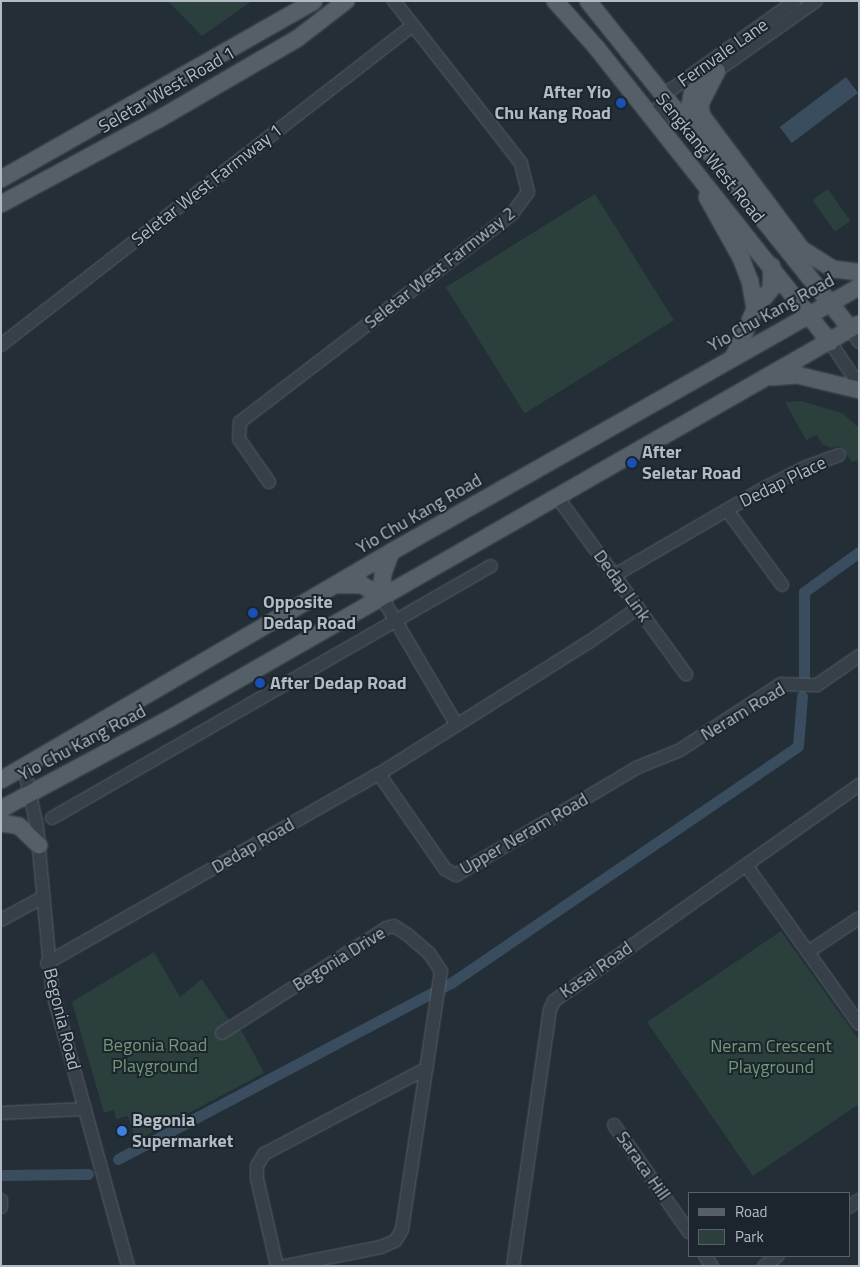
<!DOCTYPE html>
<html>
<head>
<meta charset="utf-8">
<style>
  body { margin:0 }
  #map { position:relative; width:860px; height:1267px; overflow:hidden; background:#232e37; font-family:"Titillium Web",sans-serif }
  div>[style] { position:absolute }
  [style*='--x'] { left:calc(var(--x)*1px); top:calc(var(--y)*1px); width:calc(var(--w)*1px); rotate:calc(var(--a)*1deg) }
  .green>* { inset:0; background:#2b3f3d; transform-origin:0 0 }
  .water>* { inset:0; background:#3a4d5f; transform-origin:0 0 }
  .canal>* { height:11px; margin:-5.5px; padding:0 5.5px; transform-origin:5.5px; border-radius:5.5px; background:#3a4d5f }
  .roads { filter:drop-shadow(0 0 1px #555e66) drop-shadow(0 0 1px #555e66) }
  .minor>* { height:12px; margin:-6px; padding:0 6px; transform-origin:6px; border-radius:6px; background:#374048 }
  .major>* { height:16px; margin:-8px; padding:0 8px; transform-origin:8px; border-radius:8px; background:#555f68 }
  .dots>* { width:14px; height:14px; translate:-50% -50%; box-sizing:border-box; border:2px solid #1c252d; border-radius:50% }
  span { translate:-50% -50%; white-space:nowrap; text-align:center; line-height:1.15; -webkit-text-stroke:4px #1c252d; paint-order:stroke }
  .street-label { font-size:18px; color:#b2bbc4 }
  .poi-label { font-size:18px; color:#b2bbc4; font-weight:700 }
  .right { translate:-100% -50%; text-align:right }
  .left { translate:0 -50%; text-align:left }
  .park-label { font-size:18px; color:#729877 }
  .frame { position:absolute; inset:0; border:2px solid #b2bbc4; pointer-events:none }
  .legend { position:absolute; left:688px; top:1192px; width:162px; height:65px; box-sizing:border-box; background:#1c252d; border:1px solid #586169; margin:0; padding:6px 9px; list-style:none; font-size:15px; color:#b2bbc4 }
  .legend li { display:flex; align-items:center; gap:10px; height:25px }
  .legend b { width:25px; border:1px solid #586169 }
</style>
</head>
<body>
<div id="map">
  <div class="green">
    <div style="clip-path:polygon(168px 1px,252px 1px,202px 36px)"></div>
    <div style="left:828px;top:189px;width:39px;height:19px;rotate:55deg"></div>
    <div style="left:595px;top:194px;width:149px;height:176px;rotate:58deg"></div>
    <div style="clip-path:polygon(801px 401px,842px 413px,859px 428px,859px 460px,852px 462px,840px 446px,832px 448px,822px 444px,817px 435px,806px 440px,785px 402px)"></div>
    <div style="clip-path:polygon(781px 931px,859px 1040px,859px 1104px,753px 1176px,647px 1022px)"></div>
    <div style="clip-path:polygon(154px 952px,180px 997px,202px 979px,227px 1017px,243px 1033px,264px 1073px,136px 1141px,128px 1116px,116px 1119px,114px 1110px,104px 1113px,72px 1002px)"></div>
  </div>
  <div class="water">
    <div style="left:846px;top:77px;width:20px;height:83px;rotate:53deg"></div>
  </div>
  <div class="canal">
    <div style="--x:804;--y:677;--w:85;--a:-90"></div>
    <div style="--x:804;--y:592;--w:68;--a:-36"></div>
    <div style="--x:118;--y:1159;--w:377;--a:-27.9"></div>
    <div style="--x:451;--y:983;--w:420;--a:-34.3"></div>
    <div style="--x:798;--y:746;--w:50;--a:-85.4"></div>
    <div style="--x:1;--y:1175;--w:87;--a:-0.7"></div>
  </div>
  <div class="roads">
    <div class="minor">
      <div style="--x:717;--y:71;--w:121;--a:-35.3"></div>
      <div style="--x:664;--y:130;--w:23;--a:-103"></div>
      <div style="--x:659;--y:108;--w:15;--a:-67"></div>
      <div style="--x:665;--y:94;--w:160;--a:-35.6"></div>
      <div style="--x:851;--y:329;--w:15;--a:58"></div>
      <div style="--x:830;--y:342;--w:52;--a:56"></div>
      <div style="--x:1;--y:345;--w:520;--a:-37.82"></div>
      <div style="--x:269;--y:482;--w:52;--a:-124.9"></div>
      <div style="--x:239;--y:439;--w:17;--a:-87"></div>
      <div style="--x:240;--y:422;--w:342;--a:-37.4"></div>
      <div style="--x:512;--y:214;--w:27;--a:-54"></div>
      <div style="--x:528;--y:192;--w:30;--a:-104"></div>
      <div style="--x:521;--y:163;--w:206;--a:-128.1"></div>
      <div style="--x:558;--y:498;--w:218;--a:54"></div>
      <div style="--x:727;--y:510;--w:93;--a:53.7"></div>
      <div style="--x:615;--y:575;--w:177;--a:-30.2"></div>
      <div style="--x:768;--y:486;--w:42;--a:-26.6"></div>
      <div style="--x:806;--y:467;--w:35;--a:-20"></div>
      <div style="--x:381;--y:596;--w:148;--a:59.6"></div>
      <div style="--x:24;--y:767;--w:61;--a:77.8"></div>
      <div style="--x:37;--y:827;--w:164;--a:84.7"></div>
      <div style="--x:52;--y:990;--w:286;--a:74.6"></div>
      <div style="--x:379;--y:774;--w:116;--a:55.2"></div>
      <div style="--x:445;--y:869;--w:13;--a:29"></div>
      <div style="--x:456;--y:875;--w:209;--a:-30.7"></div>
      <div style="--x:636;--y:768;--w:48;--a:-22.2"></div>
      <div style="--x:680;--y:750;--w:121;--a:-33.2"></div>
      <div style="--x:781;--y:684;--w:36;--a:2"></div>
      <div style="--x:817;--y:685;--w:51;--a:-34.6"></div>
      <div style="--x:52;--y:818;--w:506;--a:-29.86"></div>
      <div style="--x:746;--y:865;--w:195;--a:54.6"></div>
      <div style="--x:1;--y:920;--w:48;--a:-28.7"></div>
      <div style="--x:808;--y:952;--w:61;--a:-33.7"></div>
      <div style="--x:47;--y:963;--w:382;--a:-29.7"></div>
      <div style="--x:379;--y:774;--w:248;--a:-32.2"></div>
      <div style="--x:589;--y:642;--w:60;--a:-34.8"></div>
      <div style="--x:222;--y:1033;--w:195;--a:-32.6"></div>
      <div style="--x:386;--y:928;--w:8;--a:-14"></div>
      <div style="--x:394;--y:926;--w:17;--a:33"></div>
      <div style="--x:408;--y:935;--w:28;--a:41"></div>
      <div style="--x:429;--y:953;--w:22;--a:56"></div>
      <div style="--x:441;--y:971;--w:262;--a:98.6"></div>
      <div style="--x:402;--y:1230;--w:13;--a:122"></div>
      <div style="--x:395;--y:1241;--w:15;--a:157"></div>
      <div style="--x:381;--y:1247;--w:97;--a:168.7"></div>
      <div style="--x:1;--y:1113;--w:84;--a:-2.7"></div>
      <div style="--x:614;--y:1125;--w:131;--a:55"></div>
      <div style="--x:1;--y:1200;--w:7;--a:90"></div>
      <div style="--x:849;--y:1207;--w:12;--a:-35"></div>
      <div style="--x:705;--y:1256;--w:12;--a:55"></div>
      <div style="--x:277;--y:1266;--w:89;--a:-102.9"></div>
      <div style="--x:257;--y:1179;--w:13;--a:-90"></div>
      <div style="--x:257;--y:1166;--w:14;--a:-60"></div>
      <div style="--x:264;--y:1154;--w:184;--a:-27.8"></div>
      <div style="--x:513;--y:1266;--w:259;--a:-81.8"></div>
      <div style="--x:550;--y:1010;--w:10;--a:-66"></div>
      <div style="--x:554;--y:1001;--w:374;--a:-35.3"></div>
      <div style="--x:764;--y:1266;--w:17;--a:-36"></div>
    </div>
    <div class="major">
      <div style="--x:555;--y:1;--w:62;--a:48.3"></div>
      <div style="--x:596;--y:47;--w:377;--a:51.6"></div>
      <div style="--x:588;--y:1;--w:420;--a:51.3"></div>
      <div style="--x:717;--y:71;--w:37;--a:117"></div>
      <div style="--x:700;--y:104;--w:12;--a:81"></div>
      <div style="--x:702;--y:116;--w:164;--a:53.2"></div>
      <div style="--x:687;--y:122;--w:28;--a:-80"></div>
      <div style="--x:692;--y:94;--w:23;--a:-49"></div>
      <div style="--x:1;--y:179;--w:360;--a:-29.6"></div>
      <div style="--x:707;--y:197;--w:70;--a:60.9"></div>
      <div style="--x:741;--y:258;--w:25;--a:69"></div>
      <div style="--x:750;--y:281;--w:28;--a:80"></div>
      <div style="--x:1;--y:204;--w:179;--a:-28.3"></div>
      <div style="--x:159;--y:119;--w:161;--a:-30.2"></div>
      <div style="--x:298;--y:38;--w:61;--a:-37.6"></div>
      <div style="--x:792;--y:243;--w:49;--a:32.4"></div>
      <div style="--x:833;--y:269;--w:26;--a:7"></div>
      <div style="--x:734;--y:356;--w:51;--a:-65.9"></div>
      <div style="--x:755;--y:309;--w:26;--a:-51"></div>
      <div style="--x:771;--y:289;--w:23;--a:-88"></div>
      <div style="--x:773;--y:377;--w:24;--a:-5"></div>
      <div style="--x:797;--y:375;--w:64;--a:13.6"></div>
      <div style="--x:339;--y:585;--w:23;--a:0"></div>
      <div style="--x:362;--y:585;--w:22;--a:30"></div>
      <div style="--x:381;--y:596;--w:22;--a:-85"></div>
      <div style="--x:383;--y:574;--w:23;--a:-70"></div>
      <div style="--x:1;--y:780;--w:452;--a:-30.3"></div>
      <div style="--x:391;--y:552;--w:538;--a:-29.52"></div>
      <div style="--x:1;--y:809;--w:191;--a:-28.2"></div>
      <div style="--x:169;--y:719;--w:795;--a:-29.79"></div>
      <div style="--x:1;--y:823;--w:18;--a:9"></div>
      <div style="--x:19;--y:826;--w:28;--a:44"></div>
    </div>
  </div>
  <div class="dots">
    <div style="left:621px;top:103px;background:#1a4fb4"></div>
    <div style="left:632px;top:463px;background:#1a4fb4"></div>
    <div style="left:253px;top:613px;background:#1a4fb4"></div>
    <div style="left:260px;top:683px;background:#1a4fb4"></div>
    <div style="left:122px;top:1131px;background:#3f7fe0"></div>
  </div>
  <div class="street-label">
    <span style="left:723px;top:53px;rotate:-35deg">Fernvale Lane</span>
    <span style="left:167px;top:90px;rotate:-30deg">Seletar West Road 1</span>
    <span style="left:710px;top:158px;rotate:51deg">Sengkang West Road</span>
    <span style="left:207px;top:185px;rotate:-38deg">Seletar West Farmway 1</span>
    <span style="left:440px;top:268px;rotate:-38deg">Seletar West Farmway 2</span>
    <span style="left:771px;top:313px;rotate:-29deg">Yio Chu Kang Road</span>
    <span style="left:783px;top:482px;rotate:-26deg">Dedap Place</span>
    <span style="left:419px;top:514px;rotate:-30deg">Yio Chu Kang Road</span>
    <span style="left:622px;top:586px;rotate:54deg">Dedap Link</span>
    <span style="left:743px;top:712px;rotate:-31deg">Neram Road</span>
    <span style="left:82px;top:743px;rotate:-28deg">Yio Chu Kang Road</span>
    <span style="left:524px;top:834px;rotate:-30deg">Upper Neram Road</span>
    <span style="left:253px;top:846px;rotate:-30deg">Dedap Road</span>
    <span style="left:339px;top:959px;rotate:-32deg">Begonia Drive</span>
    <span style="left:596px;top:970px;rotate:-35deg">Kasai Road</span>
    <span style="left:62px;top:1019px;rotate:76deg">Begonia Road</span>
    <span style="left:643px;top:1166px;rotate:55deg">Saraca Hill</span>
  </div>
  <div class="poi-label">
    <span class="right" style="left:611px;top:103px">After Yio<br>Chu Kang Road</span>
    <span class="left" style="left:642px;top:463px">After<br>Seletar Road</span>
    <span class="left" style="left:263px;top:613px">Opposite<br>Dedap Road</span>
    <span class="left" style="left:270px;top:683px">After Dedap Road</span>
    <span class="left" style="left:132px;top:1131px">Begonia<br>Supermarket</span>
  </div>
  <div class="park-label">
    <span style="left:155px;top:1056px">Begonia Road<br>Playground</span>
    <span style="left:771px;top:1057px">Neram Crescent<br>Playground</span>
  </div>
  <div class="frame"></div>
  <ul class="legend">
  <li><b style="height:6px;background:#555f68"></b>Road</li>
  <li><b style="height:14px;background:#2b3f3d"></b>Park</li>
  </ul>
</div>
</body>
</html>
